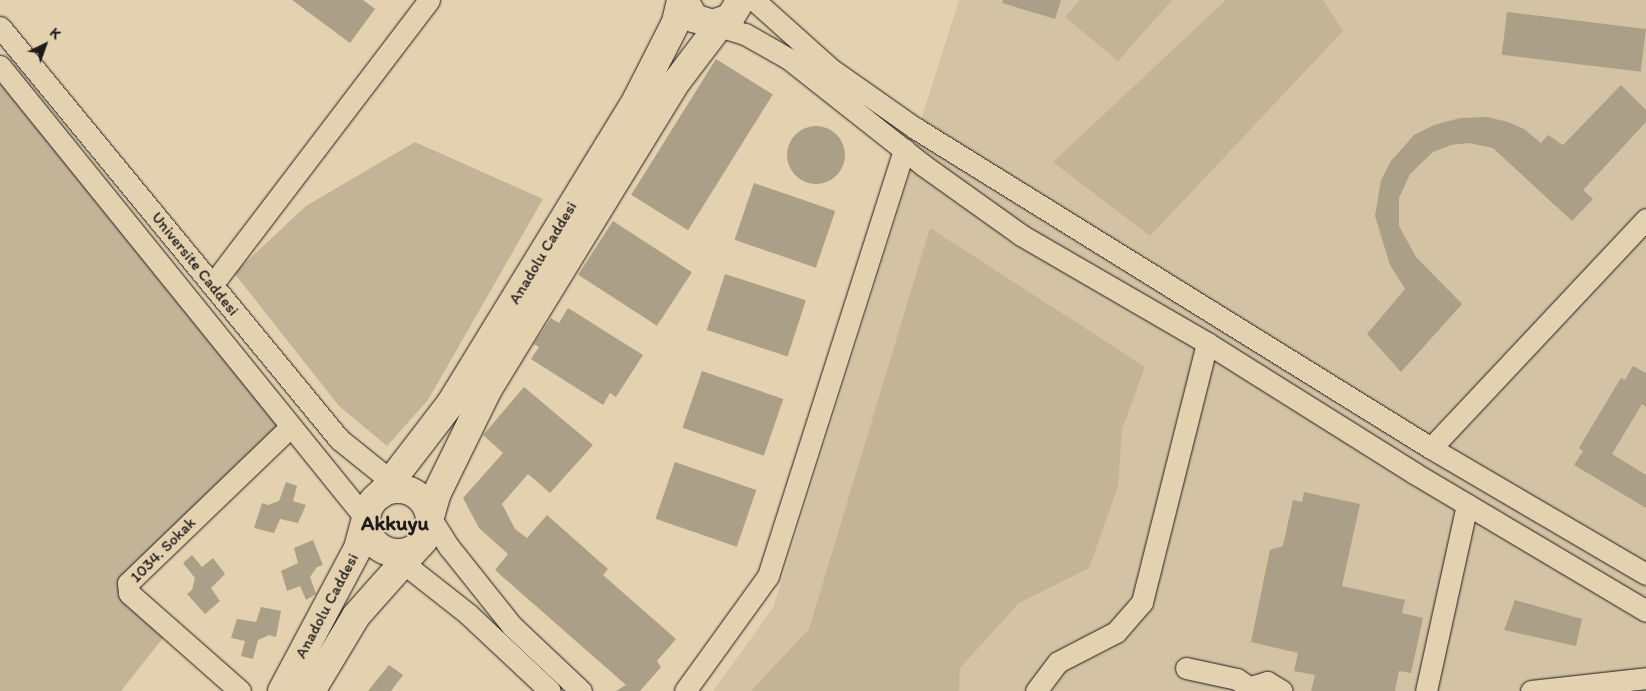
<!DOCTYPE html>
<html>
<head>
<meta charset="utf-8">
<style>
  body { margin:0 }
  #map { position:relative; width:1646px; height:691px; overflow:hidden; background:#e4d1af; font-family:Itim,sans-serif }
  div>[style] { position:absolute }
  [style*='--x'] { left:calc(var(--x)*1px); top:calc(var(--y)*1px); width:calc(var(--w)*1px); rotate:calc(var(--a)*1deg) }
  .built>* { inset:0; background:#d3c2a3 }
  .green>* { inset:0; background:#c3b397 }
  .building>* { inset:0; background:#ac9f87; transform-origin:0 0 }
  .round { border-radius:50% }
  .roads { filter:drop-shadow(0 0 1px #1c1c1c) drop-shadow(0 0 1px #1c1c1c) }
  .minor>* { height:21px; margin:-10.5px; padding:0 10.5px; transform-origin:10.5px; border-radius:10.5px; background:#e4d1af }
  .major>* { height:28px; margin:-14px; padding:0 14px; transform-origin:14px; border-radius:14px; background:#e4d1af }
  .major>.ring { margin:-14px; padding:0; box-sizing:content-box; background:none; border:28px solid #e4d1af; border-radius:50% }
  span { translate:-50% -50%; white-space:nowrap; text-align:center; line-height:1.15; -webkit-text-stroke:4px #e4d1af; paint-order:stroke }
  .street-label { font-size:16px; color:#1c1c1c }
  .district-label { font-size:21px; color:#1c1c1c; font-weight:700 }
  .north { position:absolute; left:20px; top:20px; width:50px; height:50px; -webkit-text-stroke:4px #e4d1af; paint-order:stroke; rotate:42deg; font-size:14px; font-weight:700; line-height:20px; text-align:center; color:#1c1c1c }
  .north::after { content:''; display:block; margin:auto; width:18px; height:22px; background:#1c1c1c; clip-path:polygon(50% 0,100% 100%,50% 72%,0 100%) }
</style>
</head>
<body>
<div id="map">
  <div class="built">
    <div style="clip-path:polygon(959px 0,1646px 0,1646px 691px,713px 691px,773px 608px,911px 170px,922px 117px)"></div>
  </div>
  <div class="green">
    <div style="clip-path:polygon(1080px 0,1172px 0,1118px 61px,1065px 17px)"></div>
    <div style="clip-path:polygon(1226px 0,1323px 0,1343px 31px,1150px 236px,1053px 162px)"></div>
    <div style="clip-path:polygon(0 76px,290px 427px,128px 583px,170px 629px,121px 691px,0 691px)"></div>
    <div style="clip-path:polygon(415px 142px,543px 199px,428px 400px,387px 446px,339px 406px,234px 273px,306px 206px)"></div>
    <div style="clip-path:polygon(930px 228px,1145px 367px,1122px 429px,1118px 486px,1089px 568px,1019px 603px,960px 668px,959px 691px,751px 691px,809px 629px)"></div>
  </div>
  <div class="building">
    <div style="clip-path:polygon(292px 0,363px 0,375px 9px,350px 43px)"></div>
    <div style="clip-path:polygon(1003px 0,1061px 0,1055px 19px,1002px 3px)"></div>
    <div style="left:1507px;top:12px;width:140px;height:43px;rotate:7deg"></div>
    <div style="left:716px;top:59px;width:67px;height:160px;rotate:32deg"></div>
    <div style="clip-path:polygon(1621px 85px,1646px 110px,1646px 122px,1583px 190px,1593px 199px,1572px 221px,1493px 148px,1469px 143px,1451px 145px,1433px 152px,1410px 174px,1399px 198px,1399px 226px,1416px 257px,1462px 304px,1401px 372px,1367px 334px,1405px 289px,1390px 265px,1375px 216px,1381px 180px,1391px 161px,1414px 135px,1434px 125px,1460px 118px,1487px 117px,1508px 122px,1524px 129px,1541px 143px,1548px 135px,1563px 145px)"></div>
    <div class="round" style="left:787px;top:126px;width:58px;height:58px"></div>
    <div style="left:754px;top:183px;width:86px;height:60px;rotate:19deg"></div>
    <div style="left:613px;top:221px;width:94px;height:64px;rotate:33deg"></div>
    <div style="left:725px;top:274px;width:85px;height:59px;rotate:18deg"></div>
    <div style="clip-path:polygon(568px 308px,643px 355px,616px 397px,610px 393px,603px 405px,531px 359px,539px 347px,534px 344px,551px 318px,559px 323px)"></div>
    <div style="clip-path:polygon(1633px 366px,1646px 373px,1646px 407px,1642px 404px,1612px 454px,1646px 475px,1646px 508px,1574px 465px,1583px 451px,1579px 448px,1598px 416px,1621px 378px,1625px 380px)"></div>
    <div style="left:702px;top:371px;width:86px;height:60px;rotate:19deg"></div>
    <div style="clip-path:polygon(524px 387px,593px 445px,550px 493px,528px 474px,502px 504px,515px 529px,527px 538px,547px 515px,608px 569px,603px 575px,676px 639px,657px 661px,661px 667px,640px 691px,616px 691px,626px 685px,495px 570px,508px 554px,479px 528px,463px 498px,503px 453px,483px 435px)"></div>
    <div style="left:675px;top:462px;width:86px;height:60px;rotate:19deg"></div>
    <div style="clip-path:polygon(286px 482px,297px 486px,293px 501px,306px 505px,298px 523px,280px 519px,274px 533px,254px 528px,262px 503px,268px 505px,279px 501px)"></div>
    <div style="clip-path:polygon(1304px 492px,1360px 504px,1342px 586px,1405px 600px,1402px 613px,1423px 618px,1411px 673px,1399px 671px,1395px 691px,1311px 691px,1315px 675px,1294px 671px,1298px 653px,1251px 642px,1270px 550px,1283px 546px,1293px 500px,1302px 502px)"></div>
    <div style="clip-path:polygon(313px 540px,323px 565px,317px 567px,310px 577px,316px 594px,306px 600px,300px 586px,287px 591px,281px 571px,298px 563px,294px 548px)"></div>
    <div style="clip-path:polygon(192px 555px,202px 567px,213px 558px,225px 574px,211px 588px,220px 601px,205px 614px,187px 594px,192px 590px,195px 578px,183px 563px)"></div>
    <div style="clip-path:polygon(1515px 600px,1582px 619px,1576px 646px,1504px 630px)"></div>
    <div style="clip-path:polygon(261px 607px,281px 611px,276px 637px,269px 635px,258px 640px,253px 659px,241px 656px,245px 641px,231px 638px,237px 619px,256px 622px)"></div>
    <div style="clip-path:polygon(389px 665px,403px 675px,391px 691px,368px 691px)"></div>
  </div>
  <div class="roads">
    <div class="minor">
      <div style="--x:754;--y:0;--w:103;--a:41.9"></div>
      <div style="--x:831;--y:69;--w:103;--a:35.1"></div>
      <div style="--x:915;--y:128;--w:607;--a:31.81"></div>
      <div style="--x:1431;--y:448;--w:249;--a:30.4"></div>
      <div style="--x:712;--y:24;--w:34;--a:17"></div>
      <div style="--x:745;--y:34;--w:51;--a:29.6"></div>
      <div style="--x:789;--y:59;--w:171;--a:38.3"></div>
      <div style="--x:923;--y:165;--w:120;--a:35.5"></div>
      <div style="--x:1021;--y:235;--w:215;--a:30.1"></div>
      <div style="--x:1207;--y:343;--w:244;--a:32.1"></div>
      <div style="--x:1414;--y:473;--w:270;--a:30.7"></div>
      <div style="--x:0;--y:27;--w:534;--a:50.55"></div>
      <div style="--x:339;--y:439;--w:80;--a:38.9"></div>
      <div style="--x:0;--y:66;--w:582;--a:51.06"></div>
      <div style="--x:212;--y:285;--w:358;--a:-52.7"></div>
      <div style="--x:1431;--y:448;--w:314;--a:-46.8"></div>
      <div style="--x:430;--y:517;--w:36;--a:58"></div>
      <div style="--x:449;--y:547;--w:101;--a:51.4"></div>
      <div style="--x:512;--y:626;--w:95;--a:43.3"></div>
      <div style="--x:388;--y:551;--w:102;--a:38.2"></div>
      <div style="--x:468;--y:614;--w:112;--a:43.2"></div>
      <div style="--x:1186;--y:668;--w:52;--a:12.2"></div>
      <div style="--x:1237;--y:679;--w:21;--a:35"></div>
      <div style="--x:1250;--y:687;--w:18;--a:-16"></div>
      <div style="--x:1267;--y:682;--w:17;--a:31"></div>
      <div style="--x:240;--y:691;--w:148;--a:-138.6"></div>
      <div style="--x:129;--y:593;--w:10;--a:-96"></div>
      <div style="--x:128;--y:583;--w:225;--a:-43.9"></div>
      <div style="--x:685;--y:691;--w:142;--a:-54.2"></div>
      <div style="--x:768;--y:576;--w:448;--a:-72.3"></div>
      <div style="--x:1036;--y:691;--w:36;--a:-53"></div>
      <div style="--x:1058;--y:662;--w:65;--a:-27.3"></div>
      <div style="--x:1116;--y:632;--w:40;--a:-49"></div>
      <div style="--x:1142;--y:602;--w:267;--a:-75.9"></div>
      <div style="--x:1426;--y:691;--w:191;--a:-77.6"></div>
      <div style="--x:1531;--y:691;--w:116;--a:-6.4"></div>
    </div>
    <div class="major">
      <div style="--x:684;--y:0;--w:21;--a:61"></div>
      <div style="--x:694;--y:18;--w:19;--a:18"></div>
      <div style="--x:712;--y:24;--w:19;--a:-18"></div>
      <div style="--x:730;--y:18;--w:21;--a:-59"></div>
      <div class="ring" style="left:366px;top:489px;width:36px;height:36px"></div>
      <div style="--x:381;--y:494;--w:115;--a:-52.4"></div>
      <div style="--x:451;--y:403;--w:356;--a:-58.5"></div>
      <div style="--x:637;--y:99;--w:86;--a:-63.1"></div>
      <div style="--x:676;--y:22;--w:23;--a:-77"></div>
      <div style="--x:430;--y:517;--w:25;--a:-74"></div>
      <div style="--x:437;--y:493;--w:116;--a:-63.9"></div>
      <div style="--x:488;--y:389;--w:356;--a:-58.5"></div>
      <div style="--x:674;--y:85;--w:78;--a:-52.8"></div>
      <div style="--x:282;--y:691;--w:162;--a:-62"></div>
      <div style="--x:358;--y:548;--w:30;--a:-75"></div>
      <div style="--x:311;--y:691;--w:87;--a:-59"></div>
      <div style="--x:356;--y:616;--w:95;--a:-48.4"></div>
    </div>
  </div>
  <div class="street-label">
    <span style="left:543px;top:253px;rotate:-59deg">Anadolu Caddesi</span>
    <span style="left:195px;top:264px;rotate:51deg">Universite Caddesi</span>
    <span style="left:163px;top:550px;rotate:-45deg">1034. Sokak</span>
    <span style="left:327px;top:606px;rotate:-62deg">Anadolu Caddesi</span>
  </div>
  <div class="district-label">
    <span style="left:395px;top:523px">Akkuyu</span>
  </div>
  <div class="north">K</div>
</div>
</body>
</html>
